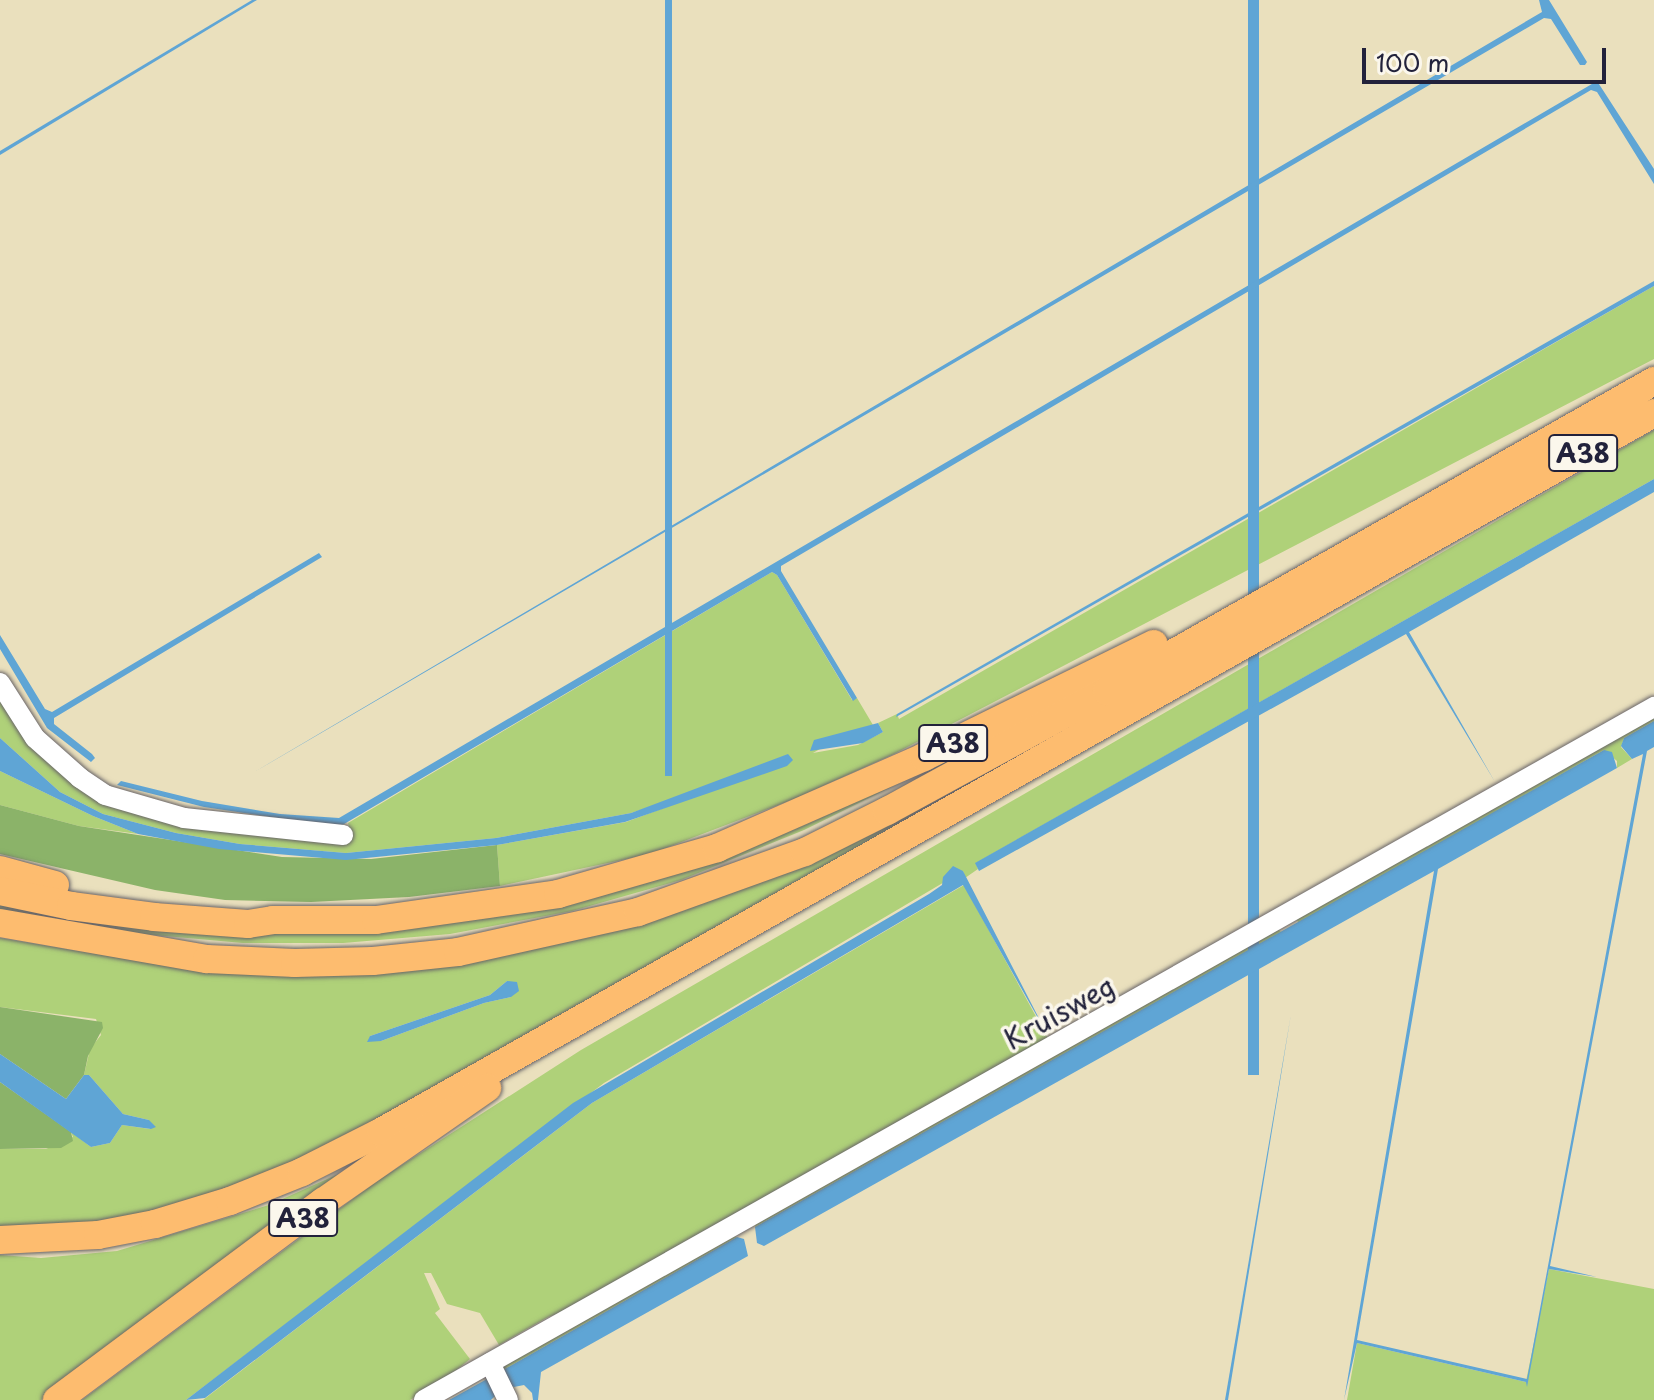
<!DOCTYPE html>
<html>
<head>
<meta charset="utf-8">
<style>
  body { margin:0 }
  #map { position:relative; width:1654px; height:1400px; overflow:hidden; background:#eae0bd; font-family:"Playpen Sans",sans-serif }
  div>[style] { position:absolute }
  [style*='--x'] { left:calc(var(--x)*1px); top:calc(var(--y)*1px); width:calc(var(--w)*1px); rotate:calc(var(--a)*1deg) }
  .green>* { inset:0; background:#afd179 }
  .forest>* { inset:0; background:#8bb369 }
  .water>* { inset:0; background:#5fa5d5; transform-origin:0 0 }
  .roads { filter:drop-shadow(0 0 2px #686468) drop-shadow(0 0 2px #686468) }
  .minor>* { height:20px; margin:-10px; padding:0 10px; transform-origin:10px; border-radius:10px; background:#fff }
  .highway>* { height:28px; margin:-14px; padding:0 14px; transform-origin:14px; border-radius:14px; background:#fdbc6f }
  span { translate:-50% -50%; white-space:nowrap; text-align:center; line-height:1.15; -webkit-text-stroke:7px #fbf7ec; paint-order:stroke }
  .shield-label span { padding:2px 6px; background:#fbf7ec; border:2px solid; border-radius:6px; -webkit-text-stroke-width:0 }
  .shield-label { font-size:26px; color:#22223b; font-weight:700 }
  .street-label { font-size:28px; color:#22223b }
  .scale { position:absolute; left:1362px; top:48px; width:244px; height:36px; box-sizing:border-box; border:4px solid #22223b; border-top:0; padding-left:10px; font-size:24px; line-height:28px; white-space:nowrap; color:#22223b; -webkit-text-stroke:6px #fbf7ec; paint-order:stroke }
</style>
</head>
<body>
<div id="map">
  <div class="green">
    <div style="clip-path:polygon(1654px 286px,1654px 359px,894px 754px,794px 799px,650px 854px,500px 886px,497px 845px,626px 822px,793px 760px,631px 813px,496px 838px,346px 853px,240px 844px,176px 833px,103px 814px,60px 792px,0 738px,0 693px,112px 800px,352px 837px,348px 823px,772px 572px,777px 575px,852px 700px,857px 698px,873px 725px,851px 731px,813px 753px,858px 745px,883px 732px,878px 723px,897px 714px,899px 719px)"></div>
    <div style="clip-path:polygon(evenodd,1654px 390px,1654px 402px,375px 1121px,288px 1165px,160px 1212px,38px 1231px,0 1229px,0 1149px,46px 1149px,73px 1137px,71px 1132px,91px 1147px,110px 1143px,122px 1125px,150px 1129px,149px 1120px,123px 1114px,89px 1075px,84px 1075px,90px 1049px,101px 1035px,96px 1019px,0 1007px,0 938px,169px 966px,276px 972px,660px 915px,1654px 390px,507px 981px,511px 997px,484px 1003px,381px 1041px,370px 1036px,490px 995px,507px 981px)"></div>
    <div style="clip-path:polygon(1654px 430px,1654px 479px,976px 863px,978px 869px,965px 878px,963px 871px,604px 1083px,186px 1400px,82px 1400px,377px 1181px,581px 1050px)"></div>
    <div style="clip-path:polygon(1654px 715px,1654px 721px,1624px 738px,1621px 747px,1632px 759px,1617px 768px,1617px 761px,1604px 750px,1299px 923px,1296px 919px)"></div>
    <div style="clip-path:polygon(934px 766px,804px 830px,681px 880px,572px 911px,450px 934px,343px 943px,243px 943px,132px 933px,0 910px,0 896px,439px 923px)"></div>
    <div style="clip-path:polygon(0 771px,93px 816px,138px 834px,79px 826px,0 805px)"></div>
    <div style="clip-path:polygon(964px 885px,1050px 1042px,574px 1308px,548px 1317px,499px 1345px,480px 1313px,447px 1304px,431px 1273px,424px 1273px,440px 1309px,435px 1313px,470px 1359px,443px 1381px,410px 1400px,203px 1400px,592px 1103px)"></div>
    <div style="clip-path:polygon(1278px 929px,1281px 932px,755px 1227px,756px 1221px)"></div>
    <div style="clip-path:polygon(343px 1172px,93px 1364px,41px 1400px,0 1400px,0 1255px,41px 1258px,117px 1251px,269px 1205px)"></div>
    <div style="clip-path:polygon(730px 1235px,737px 1237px,503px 1370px,503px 1365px)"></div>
    <div style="clip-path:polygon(1549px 1269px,1654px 1289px,1654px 1400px,1347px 1400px,1357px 1343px,1526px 1382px,1525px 1386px)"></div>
  </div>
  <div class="forest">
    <div style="clip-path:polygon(0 805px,79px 826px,282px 857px,371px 859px,497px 845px,500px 886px,409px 897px,311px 902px,225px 900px,155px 890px,0 854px)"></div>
    <div style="clip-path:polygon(0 1007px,102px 1022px,103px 1028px,88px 1056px,84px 1075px,66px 1099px,0 1054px)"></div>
    <div style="clip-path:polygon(0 1082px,71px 1132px,73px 1141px,61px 1148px,0 1149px)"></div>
  </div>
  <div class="water">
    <div style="clip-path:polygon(252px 0,257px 0,0 155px,0 151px)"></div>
    <div style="left:665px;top:0;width:7px;height:776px"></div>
    <div style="left:1248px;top:0;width:11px;height:1075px"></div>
    <div style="clip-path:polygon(1539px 0,1549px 0,1587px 62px,1585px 65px,1580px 65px,1551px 19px,1544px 18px,239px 781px,1542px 12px)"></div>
    <div style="clip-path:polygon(1597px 81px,1654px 169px,1654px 184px,1597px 92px,1591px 90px,781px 566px,781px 571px,857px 698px,853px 701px,777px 575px,772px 572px,339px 827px,204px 807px,117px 785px,121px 781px,202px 801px,280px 814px,339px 818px)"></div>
    <div style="clip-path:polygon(1654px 281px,1654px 286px,896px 717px,897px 714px)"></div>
    <div style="clip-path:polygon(1654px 479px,1654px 492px,1409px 632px,1495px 782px,1406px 634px,979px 871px,975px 863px)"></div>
    <div style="clip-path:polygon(319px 553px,322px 557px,54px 718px,54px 724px,92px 754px,95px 758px,91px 762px,47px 728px,0 649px,0 635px,45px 709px,52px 712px)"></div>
    <div style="clip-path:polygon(1654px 721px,1654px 747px,1647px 751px,1550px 1266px,1597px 1277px,1549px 1269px,1527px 1387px,1526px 1382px,1357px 1343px,1344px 1400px,1434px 871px,764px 1246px,757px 1243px,755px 1227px,1604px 750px,1612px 752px,1617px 768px,1438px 869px,1357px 1340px,1527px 1379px,1643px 754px,1632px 759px,1621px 746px,1624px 738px)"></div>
    <div style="clip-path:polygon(878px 723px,883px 732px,863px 743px,810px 751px,814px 740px)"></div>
    <div style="clip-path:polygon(0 738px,60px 792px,103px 814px,176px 833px,240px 844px,346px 853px,496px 838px,631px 813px,788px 754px,793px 760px,787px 766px,625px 822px,497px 845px,346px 860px,219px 849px,138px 834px,93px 816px,0 771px)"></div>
    <div style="clip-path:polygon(953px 866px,963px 871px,1047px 1034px,963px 885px,592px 1103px,205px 1398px,186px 1400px,573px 1103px,929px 894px,942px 885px,943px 877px)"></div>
    <div style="clip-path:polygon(507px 981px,517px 982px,519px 991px,511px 997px,484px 1003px,381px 1041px,367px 1042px,370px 1036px,490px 995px)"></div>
    <div style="clip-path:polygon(1291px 1014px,1228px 1400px,1225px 1400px)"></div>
    <div style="clip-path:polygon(0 1054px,66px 1099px,84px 1075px,89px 1075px,123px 1114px,149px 1120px,156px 1127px,151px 1129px,122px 1125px,110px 1143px,91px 1147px,0 1082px)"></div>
    <div style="clip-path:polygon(737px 1237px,744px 1239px,748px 1256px,541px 1372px,538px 1400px,533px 1400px,532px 1393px,524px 1385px,514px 1387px,507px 1384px,491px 1400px,449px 1400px,487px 1379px,493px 1381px,503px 1370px)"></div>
  </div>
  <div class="roads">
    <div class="minor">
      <div style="--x:0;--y:683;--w:65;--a:57.5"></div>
      <div style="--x:35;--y:738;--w:60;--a:41.6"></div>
      <div style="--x:80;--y:778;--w:30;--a:34"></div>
      <div style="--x:105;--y:795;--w:82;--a:16.2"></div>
      <div style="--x:184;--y:818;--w:160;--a:6.1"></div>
      <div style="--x:490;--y:1363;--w:41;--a:64.1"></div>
      <div style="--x:424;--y:1400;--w:1412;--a:-29.4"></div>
    </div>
    <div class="highway">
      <div style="--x:0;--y:870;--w:57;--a:15.3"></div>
      <div style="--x:0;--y:891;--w:73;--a:11.9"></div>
      <div style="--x:71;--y:906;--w:84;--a:7.5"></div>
      <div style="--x:154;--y:917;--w:94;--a:4.3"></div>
      <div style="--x:248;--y:924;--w:25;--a:-9"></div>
      <div style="--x:273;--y:920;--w:103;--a:0"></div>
      <div style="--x:376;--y:920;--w:184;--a:-8.1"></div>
      <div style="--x:558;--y:894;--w:166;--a:-16.1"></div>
      <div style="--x:717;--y:848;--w:226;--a:-23.7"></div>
      <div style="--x:924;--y:757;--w:256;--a:-26.2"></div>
      <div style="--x:0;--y:923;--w:210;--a:9.9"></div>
      <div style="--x:207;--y:959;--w:88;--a:2.6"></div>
      <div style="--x:295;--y:963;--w:78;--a:-1.5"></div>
      <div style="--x:373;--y:961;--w:85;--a:-6"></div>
      <div style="--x:458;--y:952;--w:184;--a:-12.5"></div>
      <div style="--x:638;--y:912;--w:177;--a:-19.8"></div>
      <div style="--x:805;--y:852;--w:92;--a:-26.6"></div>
      <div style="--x:887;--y:811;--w:251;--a:-28.6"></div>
      <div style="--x:1107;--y:691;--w:629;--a:-29.54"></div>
      <div style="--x:0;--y:1240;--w:98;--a:-2.9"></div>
      <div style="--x:98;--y:1235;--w:58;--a:-10.9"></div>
      <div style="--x:155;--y:1224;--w:78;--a:-17"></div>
      <div style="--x:230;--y:1201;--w:78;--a:-21.9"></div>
      <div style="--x:302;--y:1172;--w:89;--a:-26.9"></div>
      <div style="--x:381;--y:1132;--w:1462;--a:-29.46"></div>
      <div style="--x:57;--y:1400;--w:332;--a:-36.7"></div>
      <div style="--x:323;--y:1202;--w:200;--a:-34.8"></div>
    </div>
  </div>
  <div class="shield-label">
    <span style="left:1583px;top:453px">A38</span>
    <span style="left:953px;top:743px">A38</span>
    <span style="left:303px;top:1218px">A38</span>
  </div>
  <div class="street-label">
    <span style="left:1059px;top:1012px;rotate:-29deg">Kruisweg</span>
  </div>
  <div class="scale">100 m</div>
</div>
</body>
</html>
